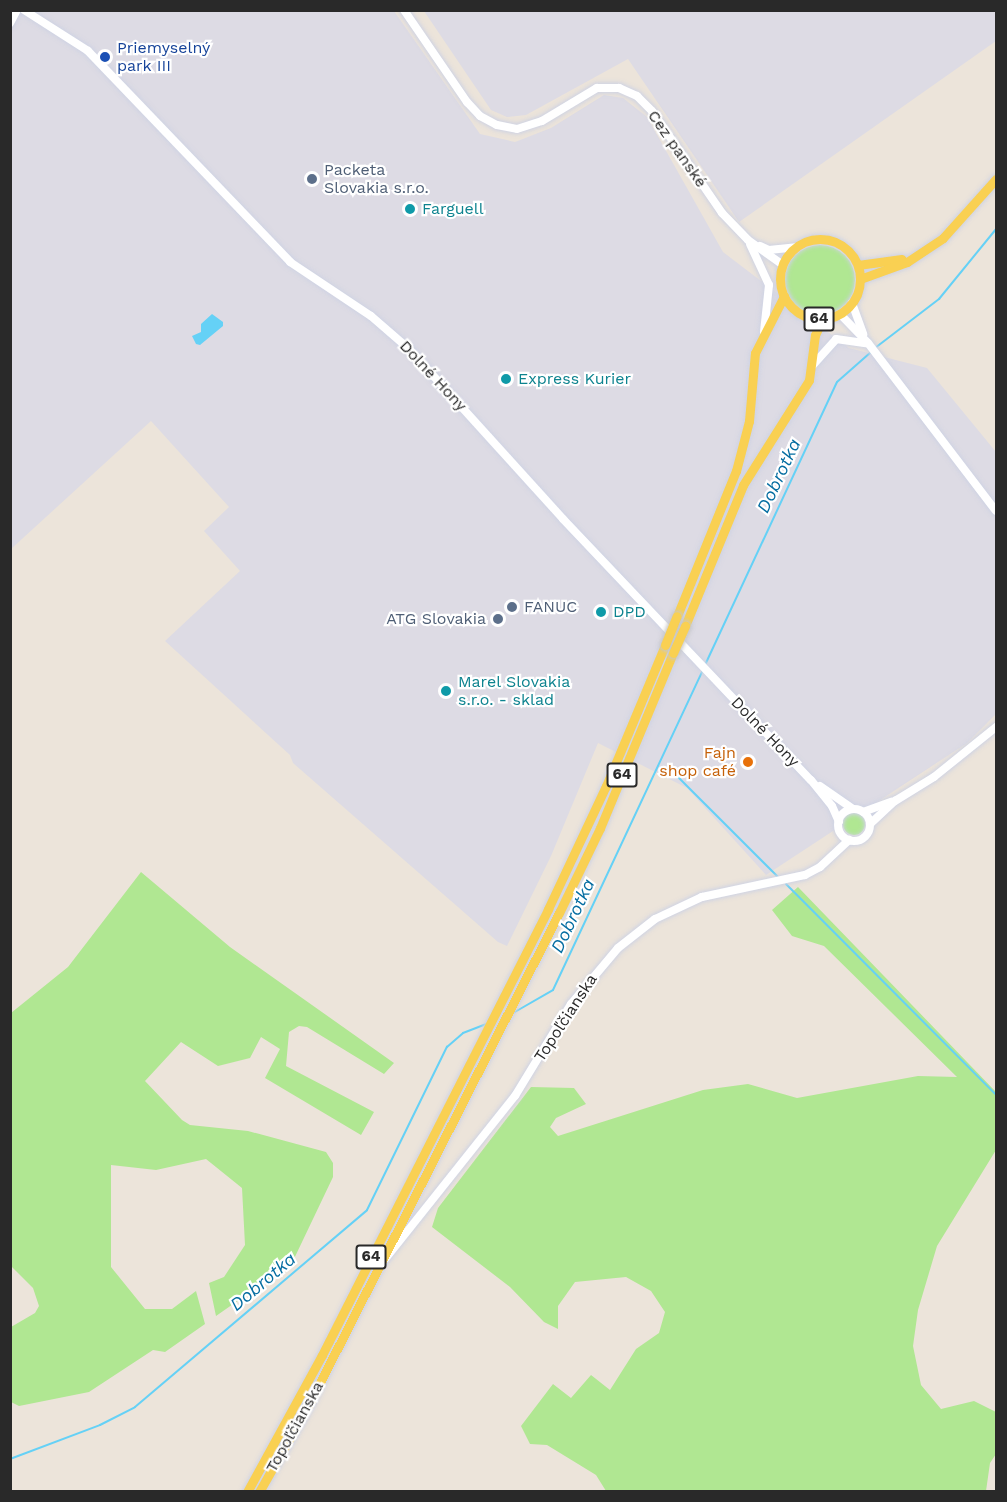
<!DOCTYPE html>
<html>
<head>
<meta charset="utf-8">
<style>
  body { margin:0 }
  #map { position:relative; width:1007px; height:1502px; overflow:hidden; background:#ece4da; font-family:"Work Sans",sans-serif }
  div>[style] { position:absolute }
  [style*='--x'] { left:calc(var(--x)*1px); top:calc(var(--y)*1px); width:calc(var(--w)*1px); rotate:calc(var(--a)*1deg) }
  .industrial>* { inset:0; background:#dddbe4 }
  .green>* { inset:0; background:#b0e792 }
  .round { border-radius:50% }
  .water>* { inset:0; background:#65d1f6 }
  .stream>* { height:2px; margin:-1px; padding:0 1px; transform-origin:1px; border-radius:1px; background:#65d1f6 }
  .roads { filter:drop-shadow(0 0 2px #cfd3e3) drop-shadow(0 0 2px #cfd3e3) }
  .minor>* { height:8px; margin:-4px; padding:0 4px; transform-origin:4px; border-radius:4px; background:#fff }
  .minor>.ring { margin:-4px; padding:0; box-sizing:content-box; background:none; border:8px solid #fff; border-radius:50% }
  .major>* { height:9px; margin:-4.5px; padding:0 4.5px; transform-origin:4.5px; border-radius:4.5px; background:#f9d052 }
  .major>.ring { margin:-4.5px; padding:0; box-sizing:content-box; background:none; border:9px solid #f9d052; border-radius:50% }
  .bridges { filter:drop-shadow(0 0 2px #c7c7c7) drop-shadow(0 0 2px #c7c7c7) }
  .major-bridge>* { height:9px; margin:-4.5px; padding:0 4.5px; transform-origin:4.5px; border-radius:4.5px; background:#f9d052 }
  .dots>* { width:16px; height:16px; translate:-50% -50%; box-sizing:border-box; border:3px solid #fff; border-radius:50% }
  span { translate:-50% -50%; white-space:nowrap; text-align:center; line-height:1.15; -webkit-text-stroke:4.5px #fff; paint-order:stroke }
  .shield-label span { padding:2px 4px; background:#fff; border:2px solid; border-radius:4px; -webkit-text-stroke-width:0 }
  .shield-label { font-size:15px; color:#292929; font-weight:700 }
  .transit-label { font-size:16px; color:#164399 }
  .left { translate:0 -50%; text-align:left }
  .street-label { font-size:16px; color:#292929 }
  .service-label { font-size:16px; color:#4e5e75 }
  .right { translate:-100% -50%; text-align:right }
  .culture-label { font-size:16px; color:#0d838f }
  .food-label { font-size:16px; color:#c56008 }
  .water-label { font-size:18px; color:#056da1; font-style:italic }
  .frame { position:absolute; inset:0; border:12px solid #292929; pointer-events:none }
</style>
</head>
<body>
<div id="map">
  <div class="industrial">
    <div style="clip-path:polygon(11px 11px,394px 11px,480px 134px,515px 142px,551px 128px,604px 95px,623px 98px,647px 117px,723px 252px,849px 348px,927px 368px,996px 452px,996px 714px,967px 743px,766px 875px,687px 788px,598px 743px,551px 856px,507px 946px,498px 942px,293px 763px,290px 755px,165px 641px,240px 571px,204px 531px,229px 507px,151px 421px,11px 549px)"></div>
    <div style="clip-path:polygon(424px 11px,996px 11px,996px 41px,739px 222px,628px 59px,526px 115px,507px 117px,491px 110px)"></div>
  </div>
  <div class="green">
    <div class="round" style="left:785px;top:245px;width:70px;height:70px"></div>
    <div class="round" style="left:843px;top:813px;width:22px;height:22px"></div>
    <div style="clip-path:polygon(141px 872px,230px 947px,394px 1063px,384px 1074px,307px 1027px,299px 1026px,289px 1032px,286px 1066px,374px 1112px,361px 1135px,265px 1078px,280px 1049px,261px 1037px,250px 1058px,218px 1066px,181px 1042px,145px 1081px,182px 1120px,190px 1125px,248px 1131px,326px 1152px,333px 1163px,333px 1177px,292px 1263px,216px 1316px,209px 1283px,224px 1277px,245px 1245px,242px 1188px,206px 1159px,156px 1170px,111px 1165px,111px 1267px,145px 1309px,172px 1309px,196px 1291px,205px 1324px,165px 1352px,153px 1350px,89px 1392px,19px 1406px,11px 1402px,11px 1327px,35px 1313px,39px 1306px,33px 1288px,11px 1266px,11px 1013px,68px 967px)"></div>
    <div style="clip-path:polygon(798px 887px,996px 1092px,996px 1150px,937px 1246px,918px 1310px,913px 1346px,921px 1385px,941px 1409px,974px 1401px,996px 1412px,996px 1454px,990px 1463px,986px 1491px,606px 1491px,596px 1475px,547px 1445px,530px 1444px,521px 1426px,553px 1384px,571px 1398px,591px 1375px,610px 1390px,636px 1349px,659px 1333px,665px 1312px,651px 1291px,626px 1277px,575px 1282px,558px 1306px,558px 1329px,544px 1322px,510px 1287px,432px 1227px,438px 1208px,531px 1087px,574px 1088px,586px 1104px,556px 1118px,550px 1127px,558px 1136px,703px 1090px,748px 1084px,797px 1098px,918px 1076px,957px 1077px,824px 946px,792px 936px,772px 910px)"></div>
  </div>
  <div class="water">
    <div style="clip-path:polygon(212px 314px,223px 322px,223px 326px,200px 345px,196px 344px,192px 336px,201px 332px,201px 324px)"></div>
  </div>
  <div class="stream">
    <div style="--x:875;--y:348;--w:81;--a:-37.4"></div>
    <div style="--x:939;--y:299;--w:90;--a:-50.8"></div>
    <div style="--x:705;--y:665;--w:312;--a:-65"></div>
    <div style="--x:837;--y:382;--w:45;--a:-41.4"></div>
    <div style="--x:669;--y:768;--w:156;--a:45"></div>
    <div style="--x:786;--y:884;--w:298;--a:45.1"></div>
    <div style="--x:513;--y:1013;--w:46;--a:-29.9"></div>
    <div style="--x:553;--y:990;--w:353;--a:-64.9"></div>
    <div style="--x:10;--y:1459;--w:96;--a:-20.7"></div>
    <div style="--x:100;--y:1425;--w:39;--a:-27"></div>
    <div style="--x:135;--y:1407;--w:304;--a:-40.3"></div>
    <div style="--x:367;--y:1210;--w:182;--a:-63.9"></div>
    <div style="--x:447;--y:1047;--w:21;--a:-41"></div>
    <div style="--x:463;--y:1033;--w:25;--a:-21"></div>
  </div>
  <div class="roads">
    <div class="minor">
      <div style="--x:24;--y:10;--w:76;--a:32.6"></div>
      <div style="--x:88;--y:51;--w:292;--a:46.2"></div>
      <div style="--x:290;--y:262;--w:97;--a:33.7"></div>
      <div style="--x:371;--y:316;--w:50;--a:41"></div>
      <div style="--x:409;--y:349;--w:229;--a:47.8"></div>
      <div style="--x:563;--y:519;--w:360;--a:46.5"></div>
      <div style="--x:811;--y:780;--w:33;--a:51"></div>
      <div style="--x:832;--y:806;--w:17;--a:66"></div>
      <div style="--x:404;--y:10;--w:112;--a:55.6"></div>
      <div style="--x:467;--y:102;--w:19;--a:47"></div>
      <div style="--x:480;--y:116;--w:19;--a:28"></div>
      <div style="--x:497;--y:125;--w:20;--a:11"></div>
      <div style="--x:517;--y:129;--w:26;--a:-18"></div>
      <div style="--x:542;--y:121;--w:64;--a:-31"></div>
      <div style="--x:597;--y:88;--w:22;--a:0"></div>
      <div style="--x:619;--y:88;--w:20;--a:24"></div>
      <div style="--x:637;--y:96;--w:21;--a:45"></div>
      <div style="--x:652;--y:111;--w:124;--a:55.5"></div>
      <div style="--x:722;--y:213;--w:37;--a:46"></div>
      <div style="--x:748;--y:240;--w:43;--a:35.5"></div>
      <div style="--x:10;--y:23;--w:15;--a:-62"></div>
      <div style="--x:750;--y:244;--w:45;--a:65.1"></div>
      <div style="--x:769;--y:285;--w:47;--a:96.1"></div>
      <div style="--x:760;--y:246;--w:10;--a:24"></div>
      <div style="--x:769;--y:250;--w:27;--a:-6"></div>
      <div style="--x:852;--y:303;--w:33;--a:70"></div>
      <div style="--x:840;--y:314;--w:40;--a:46"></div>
      <div style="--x:868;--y:343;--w:211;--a:52.7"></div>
      <div style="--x:812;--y:366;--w:36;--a:-48"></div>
      <div style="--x:836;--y:339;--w:30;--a:8"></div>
      <div style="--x:820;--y:786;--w:40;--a:34.9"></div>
      <div class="ring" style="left:838px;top:809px;width:24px;height:24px"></div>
      <div style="--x:863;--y:812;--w:30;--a:-20"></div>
      <div style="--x:870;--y:824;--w:34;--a:-43"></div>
      <div style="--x:895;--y:801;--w:46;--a:-31.6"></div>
      <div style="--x:934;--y:777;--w:80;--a:-38.9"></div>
      <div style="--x:386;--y:1258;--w:207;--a:-51.5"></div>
      <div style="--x:515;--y:1096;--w:108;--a:-58.7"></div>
      <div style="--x:571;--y:1004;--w:73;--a:-50"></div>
      <div style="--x:618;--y:948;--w:47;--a:-38.1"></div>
      <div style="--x:655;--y:919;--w:52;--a:-25.1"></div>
      <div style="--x:702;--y:897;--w:105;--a:-12.1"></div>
      <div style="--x:805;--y:875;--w:17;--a:-28"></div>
      <div style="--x:820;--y:867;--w:40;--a:-43"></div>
    </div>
    <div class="major">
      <div class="ring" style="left:780px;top:239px;width:71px;height:71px"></div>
      <div style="--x:858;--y:265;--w:44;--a:-7.8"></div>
      <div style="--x:860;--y:279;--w:50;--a:-19.9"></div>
      <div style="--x:907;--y:262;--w:43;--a:-33.7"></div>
      <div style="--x:943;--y:238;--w:79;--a:-48.1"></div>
      <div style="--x:677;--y:616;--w:157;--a:-67.9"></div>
      <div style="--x:736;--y:471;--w:52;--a:-75.4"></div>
      <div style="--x:749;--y:421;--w:68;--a:-85"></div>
      <div style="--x:755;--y:353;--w:64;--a:-63"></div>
      <div style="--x:685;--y:626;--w:152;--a:-67.6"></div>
      <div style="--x:743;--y:485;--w:124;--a:-57.8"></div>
      <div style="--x:809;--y:380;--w:45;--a:-82.4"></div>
      <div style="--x:815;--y:335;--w:17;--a:-65"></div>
      <div style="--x:247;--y:1492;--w:156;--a:-61.3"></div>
      <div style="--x:322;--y:1355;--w:500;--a:-63.1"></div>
      <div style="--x:548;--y:909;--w:136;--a:-64.8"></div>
      <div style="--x:606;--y:786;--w:153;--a:-67.3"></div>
      <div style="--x:259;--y:1492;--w:101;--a:-60.4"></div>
      <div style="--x:309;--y:1404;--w:551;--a:-63.02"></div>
      <div style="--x:559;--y:913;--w:94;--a:-64.2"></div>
      <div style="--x:600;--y:828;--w:190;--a:-67.4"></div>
    </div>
  </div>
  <div class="bridges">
    <div class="major-bridge">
      <div style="--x:665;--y:645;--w:31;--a:-68"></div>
      <div style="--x:673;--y:653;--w:30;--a:-66"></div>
    </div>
  </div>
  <div class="dots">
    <div style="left:105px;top:57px;background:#1a4fb4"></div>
    <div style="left:312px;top:179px;background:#5c6f8a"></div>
    <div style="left:410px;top:209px;background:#0f9aa8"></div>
    <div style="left:506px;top:379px;background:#0f9aa8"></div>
    <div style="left:512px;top:607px;background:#5c6f8a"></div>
    <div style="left:601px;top:612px;background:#0f9aa8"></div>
    <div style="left:498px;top:619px;background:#5c6f8a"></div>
    <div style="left:446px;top:691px;background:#0f9aa8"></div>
    <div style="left:748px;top:762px;background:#e8710a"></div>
  </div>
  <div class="shield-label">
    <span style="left:819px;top:319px">64</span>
    <span style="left:622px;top:775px">64</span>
    <span style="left:371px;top:1257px">64</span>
  </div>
  <div class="transit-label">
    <span class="left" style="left:117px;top:57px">Priemyselný<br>park III</span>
  </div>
  <div class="street-label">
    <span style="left:677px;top:149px;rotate:55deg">Cez panské</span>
    <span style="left:433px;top:376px;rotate:47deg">Dolné Hony</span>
    <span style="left:765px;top:732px;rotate:46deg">Dolné Hony</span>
    <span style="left:566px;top:1018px;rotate:-57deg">Topoľčianska</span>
    <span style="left:295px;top:1427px;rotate:-61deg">Topoľčianska</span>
  </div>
  <div class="service-label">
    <span class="left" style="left:324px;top:179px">Packeta<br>Slovakia s.r.o.</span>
    <span class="left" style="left:524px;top:607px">FANUC</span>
    <span class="right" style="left:486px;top:619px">ATG Slovakia</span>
  </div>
  <div class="culture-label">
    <span class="left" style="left:422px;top:209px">Farguell</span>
    <span class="left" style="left:518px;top:379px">Express Kurier</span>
    <span class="left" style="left:613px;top:612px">DPD</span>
    <span class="left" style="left:458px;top:691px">Marel Slovakia<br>s.r.o. - sklad</span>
  </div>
  <div class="food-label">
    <span class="right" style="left:736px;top:762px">Fajn<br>shop café</span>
  </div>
  <div class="water-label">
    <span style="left:779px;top:476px;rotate:-65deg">Dobrotka</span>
    <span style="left:573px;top:916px;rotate:-65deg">Dobrotka</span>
    <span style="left:263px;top:1282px;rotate:-40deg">Dobrotka</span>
  </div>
  <div class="frame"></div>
</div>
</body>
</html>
